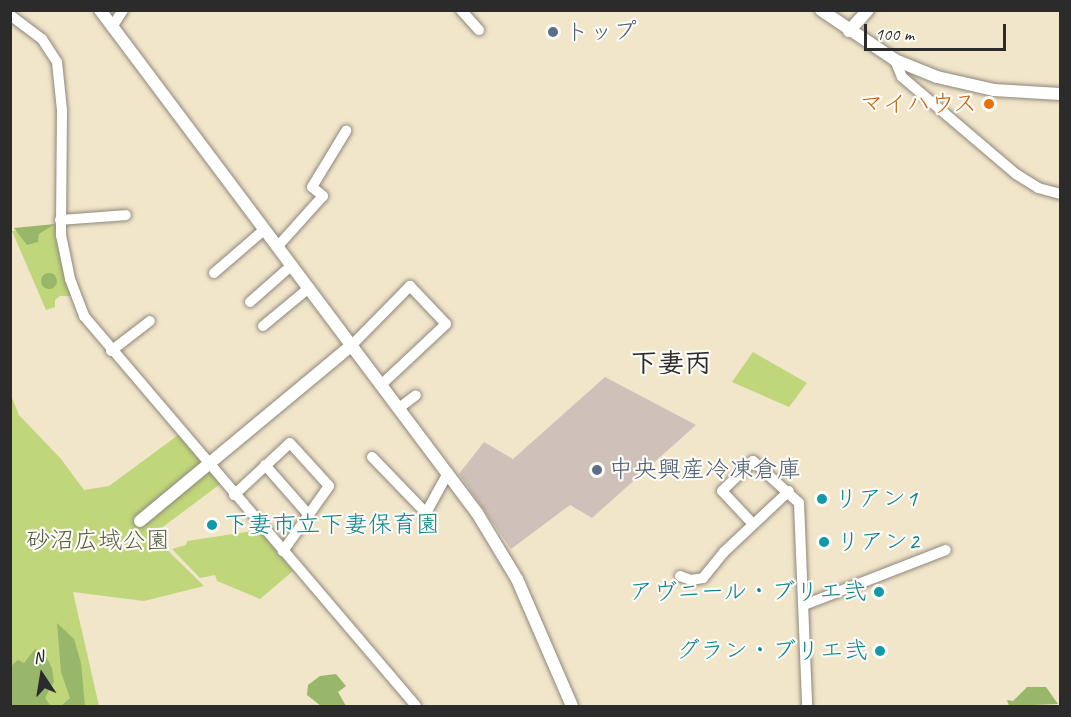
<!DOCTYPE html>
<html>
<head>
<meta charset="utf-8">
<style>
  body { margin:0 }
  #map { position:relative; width:1071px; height:717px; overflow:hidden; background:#f1e5ca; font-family:Caveat,"Klee One",sans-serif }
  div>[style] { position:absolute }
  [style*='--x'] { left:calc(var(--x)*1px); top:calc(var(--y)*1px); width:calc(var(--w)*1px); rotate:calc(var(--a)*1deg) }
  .industrial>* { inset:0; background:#cfc1ba }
  .green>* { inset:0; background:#c0d67a }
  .forest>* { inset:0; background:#98b76a }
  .round { border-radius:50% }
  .roads { filter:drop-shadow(0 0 2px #8e887a) drop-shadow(0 0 2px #8e887a) }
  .minor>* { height:10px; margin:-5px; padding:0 5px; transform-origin:5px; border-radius:5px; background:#fff }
  .tertiary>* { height:12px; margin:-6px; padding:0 6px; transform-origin:6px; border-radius:6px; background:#fff }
  .dots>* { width:16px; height:16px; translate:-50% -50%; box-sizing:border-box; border:3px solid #fdfcf7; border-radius:50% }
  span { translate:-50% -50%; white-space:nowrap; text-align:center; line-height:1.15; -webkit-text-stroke:4.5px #fdfcf7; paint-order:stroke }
  .service-label { font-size:24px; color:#4e5e75 }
  .left { translate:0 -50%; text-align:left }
  .food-label { font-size:24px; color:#c56008 }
  .right { translate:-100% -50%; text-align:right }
  .culture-label { font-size:24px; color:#0d838f }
  .park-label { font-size:24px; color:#585e43 }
  .quarter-label { font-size:27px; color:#2b2b2b; font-weight:700 }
  .frame { position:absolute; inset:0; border:12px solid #2b2b2b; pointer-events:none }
  .north { position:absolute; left:12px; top:645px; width:60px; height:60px; -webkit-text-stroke:4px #fdfcf7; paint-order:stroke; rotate:348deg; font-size:16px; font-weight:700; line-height:24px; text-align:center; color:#2b2b2b }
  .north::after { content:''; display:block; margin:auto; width:21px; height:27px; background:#2b2b2b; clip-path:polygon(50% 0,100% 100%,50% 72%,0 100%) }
  .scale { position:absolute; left:864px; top:24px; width:142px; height:27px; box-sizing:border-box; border:3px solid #2b2b2b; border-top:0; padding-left:8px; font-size:18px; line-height:21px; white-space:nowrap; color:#2b2b2b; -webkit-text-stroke:4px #fdfcf7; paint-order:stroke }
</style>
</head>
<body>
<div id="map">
  <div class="industrial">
    <div style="clip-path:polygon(605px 377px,696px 425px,592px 518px,570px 505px,511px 549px,459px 474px,484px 442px,513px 459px)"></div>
  </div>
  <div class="green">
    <div style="clip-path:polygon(57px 224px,73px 296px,60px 296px,55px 300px,55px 307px,46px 310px,12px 231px)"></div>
    <div style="clip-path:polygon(753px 352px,807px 383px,789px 407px,732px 382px)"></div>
    <div style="clip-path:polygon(10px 393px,19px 415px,61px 459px,84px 490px,109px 486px,181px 433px,223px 482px,152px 535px,204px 586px,144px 601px,73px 592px,99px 706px,11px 706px)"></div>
    <div style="clip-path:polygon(259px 530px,293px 571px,260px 599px,217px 581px,215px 575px,200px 578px,172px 549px,186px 545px,187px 541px)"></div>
  </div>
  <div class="forest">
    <div style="clip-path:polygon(55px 224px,39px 234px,38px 242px,27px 245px,14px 228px)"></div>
    <div class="round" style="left:41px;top:273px;width:16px;height:16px"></div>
    <div style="clip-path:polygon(57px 623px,74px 639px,81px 663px,85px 706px,61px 706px,70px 698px,61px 672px)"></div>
    <div style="clip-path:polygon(35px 649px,44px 653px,52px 668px,54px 682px,45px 698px,51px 706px,11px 706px,11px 666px,18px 660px,24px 663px)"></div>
    <div style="clip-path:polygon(336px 674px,346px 686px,338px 692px,346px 706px,321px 706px,307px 695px,308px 685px,320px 676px)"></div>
    <div style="clip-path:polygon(1027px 687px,1046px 687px,1058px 704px,1009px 706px,1007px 700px,1013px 701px)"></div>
  </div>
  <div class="roads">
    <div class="minor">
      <div style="--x:461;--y:10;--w:27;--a:48"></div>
      <div style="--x:10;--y:15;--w:40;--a:37"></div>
      <div style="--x:42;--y:39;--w:27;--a:57"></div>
      <div style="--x:57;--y:62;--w:48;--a:84.1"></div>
      <div style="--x:62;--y:110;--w:125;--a:90.5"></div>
      <div style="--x:61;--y:235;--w:45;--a:78.4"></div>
      <div style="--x:70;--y:279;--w:40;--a:69"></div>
      <div style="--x:84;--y:316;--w:512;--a:49.59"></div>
      <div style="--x:112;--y:27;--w:20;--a:-57"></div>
      <div style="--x:895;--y:60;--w:18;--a:68"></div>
      <div style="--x:902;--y:77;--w:150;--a:40.4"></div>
      <div style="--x:1016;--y:174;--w:26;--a:32"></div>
      <div style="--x:1038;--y:188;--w:23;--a:15"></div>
      <div style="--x:60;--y:220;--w:66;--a:-4.3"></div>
      <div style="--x:278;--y:246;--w:67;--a:-48"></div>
      <div style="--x:323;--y:196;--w:14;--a:-141"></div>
      <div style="--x:312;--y:187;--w:66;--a:-58.7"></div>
      <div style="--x:214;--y:273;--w:67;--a:-40.8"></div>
      <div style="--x:250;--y:302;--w:56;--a:-41.4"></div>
      <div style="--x:263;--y:326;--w:60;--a:-39.6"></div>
      <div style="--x:352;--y:345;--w:83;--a:-45.5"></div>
      <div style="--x:410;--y:286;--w:52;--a:46.5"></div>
      <div style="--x:446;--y:324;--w:89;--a:136.8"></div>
      <div style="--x:111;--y:351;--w:49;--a:-37.6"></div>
      <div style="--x:399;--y:408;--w:21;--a:-37"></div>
      <div style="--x:372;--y:457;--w:78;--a:46"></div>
      <div style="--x:426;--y:513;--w:46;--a:-61.2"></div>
      <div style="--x:265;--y:465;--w:67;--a:48.7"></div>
      <div style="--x:234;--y:495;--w:76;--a:-42.9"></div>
      <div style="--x:290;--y:443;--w:58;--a:47.8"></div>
      <div style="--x:329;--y:486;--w:80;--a:125.3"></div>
      <div style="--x:753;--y:524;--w:45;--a:-133.2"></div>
      <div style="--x:722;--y:491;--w:43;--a:-44.1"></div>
      <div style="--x:753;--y:461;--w:62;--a:42.4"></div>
      <div style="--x:799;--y:503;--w:203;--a:87.7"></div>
      <div style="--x:680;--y:576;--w:12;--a:20"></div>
      <div style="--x:691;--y:580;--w:12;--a:-9"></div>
      <div style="--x:703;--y:578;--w:33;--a:-51"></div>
      <div style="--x:724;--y:552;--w:89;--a:-43.2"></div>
      <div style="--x:804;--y:605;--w:152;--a:-21.2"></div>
    </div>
    <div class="tertiary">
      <div style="--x:100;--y:10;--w:629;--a:53.15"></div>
      <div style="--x:477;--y:513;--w:77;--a:58.8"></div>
      <div style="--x:517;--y:579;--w:138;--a:66.6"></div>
      <div style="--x:821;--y:10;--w:89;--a:34"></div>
      <div style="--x:895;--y:60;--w:45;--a:22"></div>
      <div style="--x:937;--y:77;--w:58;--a:12.8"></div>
      <div style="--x:994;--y:90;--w:66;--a:3.5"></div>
      <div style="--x:849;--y:31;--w:28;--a:-48"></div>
      <div style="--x:140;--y:521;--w:276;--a:-39.7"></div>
    </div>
  </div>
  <div class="dots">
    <div style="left:553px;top:32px;background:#5c6f8a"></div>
    <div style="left:989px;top:104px;background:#e8710a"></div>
    <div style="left:597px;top:470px;background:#5c6f8a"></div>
    <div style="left:822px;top:499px;background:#0f9aa8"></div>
    <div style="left:212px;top:525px;background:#0f9aa8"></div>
    <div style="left:824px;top:542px;background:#0f9aa8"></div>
    <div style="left:879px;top:592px;background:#0f9aa8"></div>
    <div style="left:880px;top:651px;background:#0f9aa8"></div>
  </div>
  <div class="service-label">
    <span class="left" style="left:565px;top:32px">トップ</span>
    <span class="left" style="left:609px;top:470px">中央興産冷凍倉庫</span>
  </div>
  <div class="food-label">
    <span class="right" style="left:977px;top:104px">マイハウス</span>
  </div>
  <div class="culture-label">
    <span class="left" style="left:834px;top:499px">リアン1</span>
    <span class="left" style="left:224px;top:525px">下妻市立下妻保育園</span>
    <span class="left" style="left:836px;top:542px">リアン2</span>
    <span class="right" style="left:867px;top:592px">アヴニール・ブリエ弐</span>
    <span class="right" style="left:868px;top:651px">グラン・ブリエ弐</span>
  </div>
  <div class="park-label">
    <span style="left:98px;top:541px">砂沼広域公園</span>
  </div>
  <div class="quarter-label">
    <span style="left:671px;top:364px">下妻丙</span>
  </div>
  <div class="frame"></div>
  <div class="north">N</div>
  <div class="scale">100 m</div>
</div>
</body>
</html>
